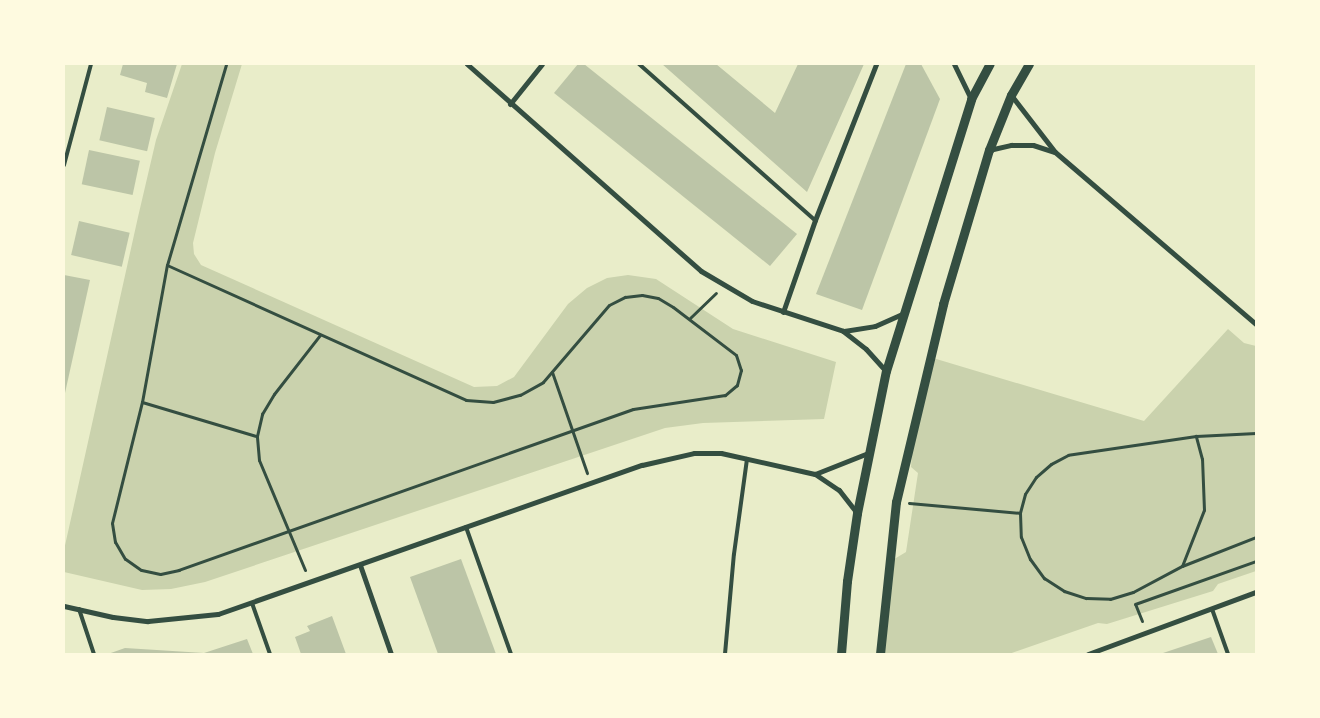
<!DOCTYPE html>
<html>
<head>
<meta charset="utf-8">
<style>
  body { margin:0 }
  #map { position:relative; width:1320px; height:718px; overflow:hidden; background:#e9edc9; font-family:Jost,sans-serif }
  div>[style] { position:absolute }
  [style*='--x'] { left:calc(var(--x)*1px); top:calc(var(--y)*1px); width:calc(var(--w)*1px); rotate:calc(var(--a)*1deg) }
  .green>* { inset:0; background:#cad2ad }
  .building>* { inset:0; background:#bcc5a7; transform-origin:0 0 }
  .path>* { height:3px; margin:-1.5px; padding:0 1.5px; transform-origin:1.5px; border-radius:1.5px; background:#344e41 }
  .service>* { height:4px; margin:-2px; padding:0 2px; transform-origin:2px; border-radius:2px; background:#344e41 }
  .minor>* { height:5px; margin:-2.5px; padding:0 2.5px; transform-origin:2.5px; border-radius:2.5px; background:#344e41 }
  .tertiary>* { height:9px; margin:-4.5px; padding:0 4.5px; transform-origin:4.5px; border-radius:4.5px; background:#344e41 }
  span { translate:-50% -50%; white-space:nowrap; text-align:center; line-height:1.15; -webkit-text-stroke:5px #fefae0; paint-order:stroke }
  .frame { position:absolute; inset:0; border:65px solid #fefae0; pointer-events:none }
</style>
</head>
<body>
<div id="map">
  <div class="green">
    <div style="clip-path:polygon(182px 64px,242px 64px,215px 153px,193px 243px,194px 254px,201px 265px,474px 387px,497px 386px,514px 377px,568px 304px,587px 288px,607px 278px,628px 275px,656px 279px,733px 329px,836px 362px,824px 419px,703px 423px,665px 428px,205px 582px,171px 589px,142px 590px,64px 572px,64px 550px,138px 217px,156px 140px)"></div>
    <div style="clip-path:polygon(1228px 329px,1244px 343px,1256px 346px,1256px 571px,1218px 584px,1213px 591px,1107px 624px,1098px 623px,1009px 654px,880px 654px,891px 561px,906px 552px,918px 473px,911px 467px,913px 439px,933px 358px,1144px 421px)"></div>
  </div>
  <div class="building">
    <div style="clip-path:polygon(123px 64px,177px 64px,167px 98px,145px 92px,147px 83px,120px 75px)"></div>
    <div style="clip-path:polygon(578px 64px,584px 64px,797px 234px,770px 266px,554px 93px)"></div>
    <div style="clip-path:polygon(662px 64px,716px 64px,775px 113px,798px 64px,864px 64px,807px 192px)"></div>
    <div style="clip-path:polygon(906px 64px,921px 64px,940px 99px,862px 310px,816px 294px)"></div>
    <div style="left:107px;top:107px;width:49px;height:34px;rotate:13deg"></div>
    <div style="left:89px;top:150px;width:52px;height:35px;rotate:12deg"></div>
    <div style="left:79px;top:221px;width:52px;height:35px;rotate:13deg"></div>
    <div style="clip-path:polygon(64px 275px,90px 280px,65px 393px,64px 393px)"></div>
    <div style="clip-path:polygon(461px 559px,496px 654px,438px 654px,410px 577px)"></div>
    <div style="clip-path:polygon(332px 616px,346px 654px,301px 654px,295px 637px,310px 631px,307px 626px)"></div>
    <div style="clip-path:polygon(1211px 637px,1218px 654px,1160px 654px)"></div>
    <div style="clip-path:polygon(247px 639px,253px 654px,108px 654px,125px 648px,204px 653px)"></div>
  </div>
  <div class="path">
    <div style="--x:167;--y:265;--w:328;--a:24.3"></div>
    <div style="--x:466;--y:400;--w:27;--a:4"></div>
    <div style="--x:493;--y:402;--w:28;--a:-15"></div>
    <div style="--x:520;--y:395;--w:26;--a:-29"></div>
    <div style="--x:543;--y:382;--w:101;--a:-49.4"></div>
    <div style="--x:609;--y:305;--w:18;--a:-27"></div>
    <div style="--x:625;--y:297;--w:17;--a:-7"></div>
    <div style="--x:642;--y:295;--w:16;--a:11"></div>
    <div style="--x:658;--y:298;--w:17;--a:31"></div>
    <div style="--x:673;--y:307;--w:79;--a:37.3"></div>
    <div style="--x:736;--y:355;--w:16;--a:72"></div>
    <div style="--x:741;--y:370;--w:16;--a:105"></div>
    <div style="--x:737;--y:385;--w:16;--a:140"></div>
    <div style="--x:725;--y:395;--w:93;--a:171.3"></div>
    <div style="--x:633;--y:409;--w:482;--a:160.5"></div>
    <div style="--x:179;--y:570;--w:19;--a:168"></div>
    <div style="--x:160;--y:574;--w:19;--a:-168"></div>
    <div style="--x:141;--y:570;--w:19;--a:-145"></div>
    <div style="--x:125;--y:559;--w:20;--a:-120"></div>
    <div style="--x:115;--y:542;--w:19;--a:-99"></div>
    <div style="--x:112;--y:523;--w:125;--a:-76.1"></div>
    <div style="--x:142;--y:402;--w:139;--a:-79.7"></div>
    <div style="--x:167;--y:265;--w:209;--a:-73.6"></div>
    <div style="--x:690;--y:318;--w:36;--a:-44"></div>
    <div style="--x:552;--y:372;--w:107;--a:70.9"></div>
    <div style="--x:142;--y:402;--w:119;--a:16.6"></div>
    <div style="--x:1256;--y:433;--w:60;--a:177.1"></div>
    <div style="--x:1196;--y:436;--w:129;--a:171.6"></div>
    <div style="--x:1068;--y:455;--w:19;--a:152"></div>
    <div style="--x:1051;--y:464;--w:20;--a:139"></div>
    <div style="--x:1036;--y:477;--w:20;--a:123"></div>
    <div style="--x:1025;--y:494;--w:20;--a:105"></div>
    <div style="--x:1020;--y:513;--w:24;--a:88"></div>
    <div style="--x:1021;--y:537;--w:24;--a:68"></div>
    <div style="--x:1030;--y:559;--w:24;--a:54"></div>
    <div style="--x:1044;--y:578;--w:24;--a:33"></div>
    <div style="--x:1064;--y:591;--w:23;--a:18"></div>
    <div style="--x:1086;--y:598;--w:24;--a:2"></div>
    <div style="--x:1110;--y:599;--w:24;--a:-17"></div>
    <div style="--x:1133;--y:592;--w:55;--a:-28"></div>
    <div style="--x:1182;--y:566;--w:79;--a:-21.4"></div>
    <div style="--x:909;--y:503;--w:111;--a:5.1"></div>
    <div style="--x:1182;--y:566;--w:60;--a:-68.6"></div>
    <div style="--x:1204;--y:510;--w:51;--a:-92.2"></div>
    <div style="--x:1202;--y:459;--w:24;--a:-105"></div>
    <div style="--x:305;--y:570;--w:119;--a:-112.7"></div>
    <div style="--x:259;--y:460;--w:24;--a:-95"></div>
    <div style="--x:257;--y:436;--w:23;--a:-77"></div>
    <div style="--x:262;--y:414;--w:23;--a:-59"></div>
    <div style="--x:274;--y:394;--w:75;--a:-52.1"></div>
    <div style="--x:1142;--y:621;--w:18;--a:-112"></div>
    <div style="--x:1135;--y:604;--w:128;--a:-19.6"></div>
  </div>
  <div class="service">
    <div style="--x:639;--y:64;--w:235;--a:41.6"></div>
    <div style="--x:64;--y:165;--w:105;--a:-75"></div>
    <div style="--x:466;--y:527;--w:135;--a:70.5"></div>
    <div style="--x:252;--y:603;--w:54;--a:70.6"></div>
    <div style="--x:79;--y:609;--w:47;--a:71.6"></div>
    <div style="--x:1212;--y:609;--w:48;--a:70.4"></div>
    <div style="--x:725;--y:654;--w:100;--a:-84.9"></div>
    <div style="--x:734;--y:554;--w:96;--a:-82.2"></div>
  </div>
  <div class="minor">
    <div style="--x:467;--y:64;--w:312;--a:41.5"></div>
    <div style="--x:701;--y:271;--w:59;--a:30.5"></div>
    <div style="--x:752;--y:301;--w:96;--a:18.2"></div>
    <div style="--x:843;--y:331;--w:29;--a:38"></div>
    <div style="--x:866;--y:349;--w:30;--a:48"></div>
    <div style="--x:954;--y:64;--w:39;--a:64"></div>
    <div style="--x:1011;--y:95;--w:72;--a:52.3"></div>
    <div style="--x:1055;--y:152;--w:265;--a:40.6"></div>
    <div style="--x:510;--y:104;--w:51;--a:-51.3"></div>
    <div style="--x:989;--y:150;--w:23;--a:-13"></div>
    <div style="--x:1011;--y:145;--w:22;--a:0"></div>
    <div style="--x:1033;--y:145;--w:22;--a:18"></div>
    <div style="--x:783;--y:312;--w:97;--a:-70.8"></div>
    <div style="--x:815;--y:220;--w:168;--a:-68.6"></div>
    <div style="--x:844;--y:331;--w:31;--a:-9"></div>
    <div style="--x:875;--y:326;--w:32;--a:-24"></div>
    <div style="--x:815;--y:474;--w:57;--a:-21.6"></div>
    <div style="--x:360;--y:565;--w:94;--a:70.8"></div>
    <div style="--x:64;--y:606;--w:50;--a:12.7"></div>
    <div style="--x:113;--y:617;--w:35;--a:7"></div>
    <div style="--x:148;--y:621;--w:70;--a:-5.7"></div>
    <div style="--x:218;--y:614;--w:449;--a:-19.4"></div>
    <div style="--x:642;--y:465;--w:53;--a:-13"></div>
    <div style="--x:694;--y:453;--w:27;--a:0"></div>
    <div style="--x:721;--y:453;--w:96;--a:12.6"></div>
    <div style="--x:815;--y:474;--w:29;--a:34"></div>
    <div style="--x:839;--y:490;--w:28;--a:52"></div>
    <div style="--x:1088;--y:654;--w:179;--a:-20.3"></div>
  </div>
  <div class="tertiary">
    <div style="--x:841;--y:654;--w:73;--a:-85.3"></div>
    <div style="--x:847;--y:581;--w:69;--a:-81.6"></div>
    <div style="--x:857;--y:513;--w:145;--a:-78.5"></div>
    <div style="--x:886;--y:371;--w:285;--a:-72.6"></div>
    <div style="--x:971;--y:99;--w:40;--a:-62"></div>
    <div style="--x:880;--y:654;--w:153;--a:-84"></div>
    <div style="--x:896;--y:502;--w:204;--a:-76.6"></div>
    <div style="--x:943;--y:304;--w:161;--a:-73.4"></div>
    <div style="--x:989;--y:150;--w:59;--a:-68.2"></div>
    <div style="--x:1011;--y:95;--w:36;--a:-60"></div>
  </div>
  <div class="frame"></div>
</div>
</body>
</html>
